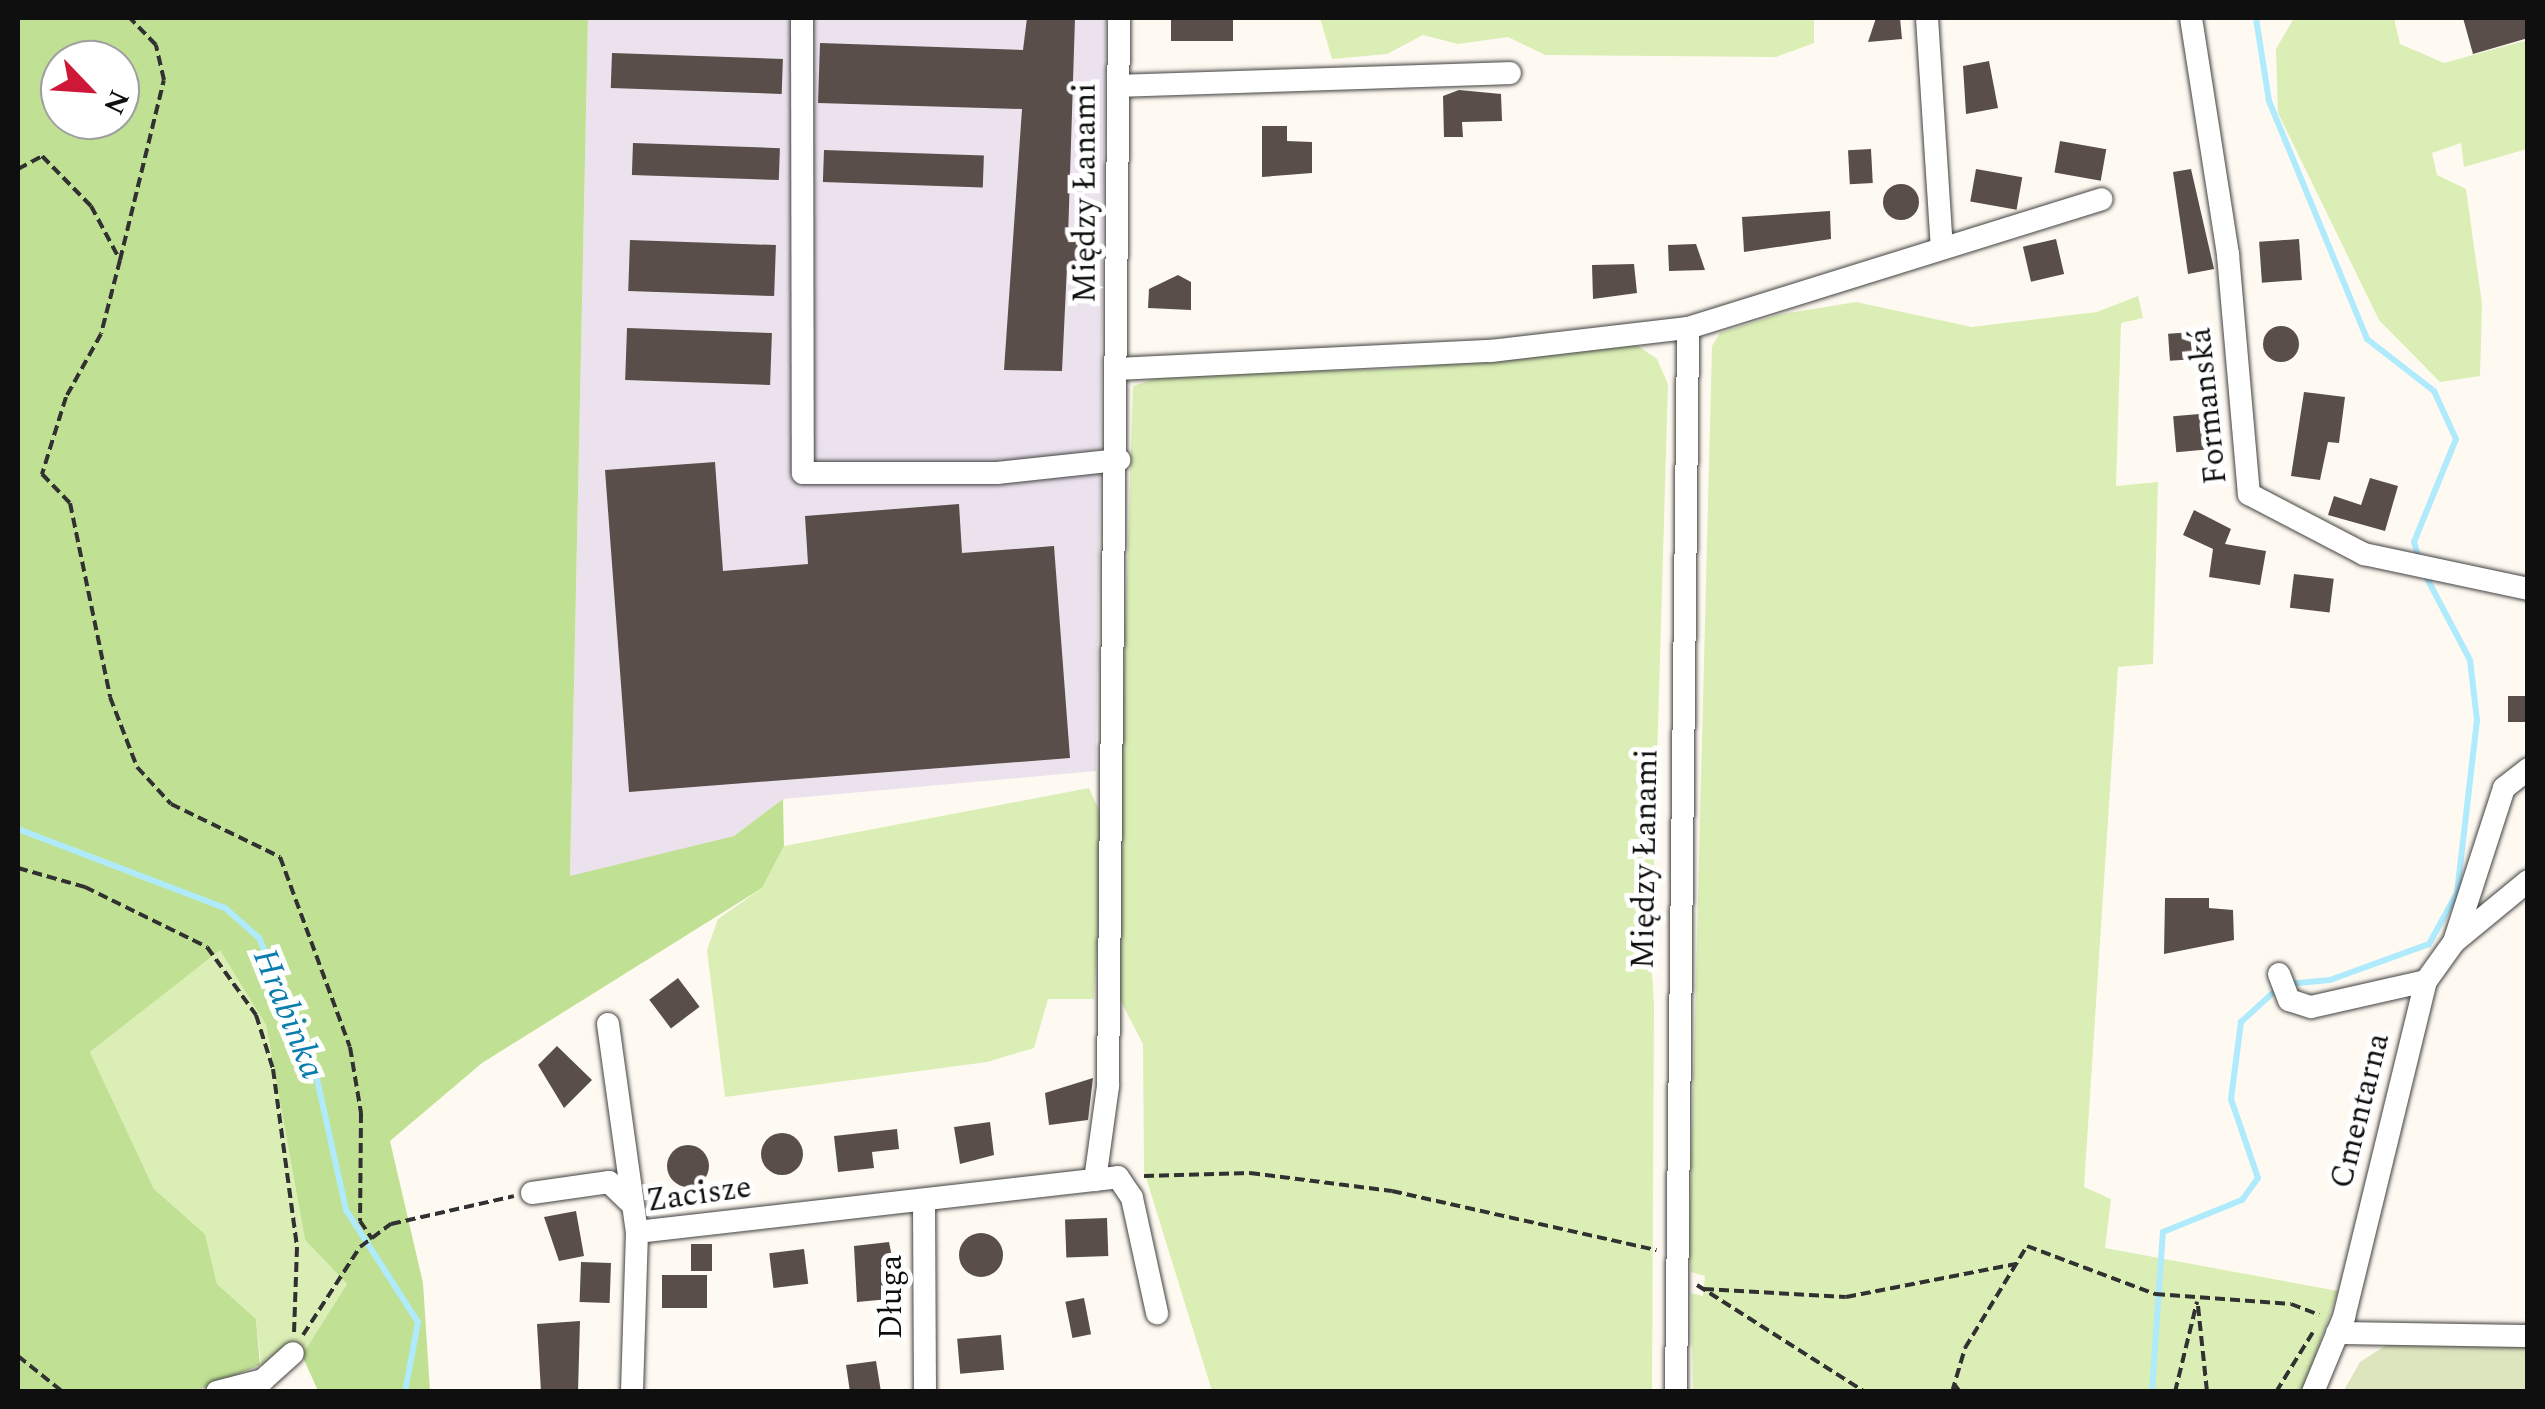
<!DOCTYPE html>
<html>
<head>
<meta charset="utf-8">
<style>
  body { margin:0 }
  #map { position:relative; width:2545px; height:1409px; overflow:hidden; background:#fffaf1; font-family:Spectral,serif }
  div>[style] { position:absolute }
  [style*='--x'] { left:calc(var(--x)*1px); top:calc(var(--y)*1px); width:calc(var(--w)*1px); rotate:calc(var(--a)*1deg) }
  .industrial>* { inset:0; background:#ebe2ee }
  .green>* { inset:0; background:#daeeb5 }
  .forest>* { inset:0; background:#c0e193 }
  .cemetery>* { inset:0; background:#dde5be }
  .stream>* { height:6px; margin:-3px; padding:0 3px; transform-origin:3px; border-radius:3px; background:#afeafd }
  .building>* { inset:0; background:#594e4a; transform-origin:0 0 }
  .round { border-radius:50% }
  .path>* { height:4px; margin-top:-2px; transform-origin:0; background:repeating-linear-gradient(90deg,#313131 0 10px,transparent 0 15px) }
  .roads { filter:drop-shadow(0 0 2px #424242) drop-shadow(0 0 2px #424242) }
  .minor>* { height:22px; margin:-11px; padding:0 11px; transform-origin:11px; border-radius:11px; background:#fff }
  span { translate:-50% -50%; white-space:nowrap; text-align:center; line-height:1.15; -webkit-text-stroke:10px #fff; paint-order:stroke }
  .street-label { font-size:32px; color:#0f0f0f }
  .water-label { font-size:35px; color:#0a7daf; font-style:italic }
  .frame { position:absolute; inset:0; border:20px solid #0f0f0f; pointer-events:none }
  .north { position:absolute; left:40px; top:40px; width:100px; height:100px; box-sizing:border-box; background:#fff; border:2px solid #9f9f9f; border-radius:50%; rotate:115deg; font-size:28px; font-weight:700; line-height:40px; text-align:center; color:#0f0f0f }
  .north::after { content:''; display:block; margin:auto; width:35px; height:45px; background:#cf1738; clip-path:polygon(50% 0,100% 100%,50% 72%,0 100%) }
</style>
</head>
<body>
<div id="map">
  <div class="industrial">
    <div style="clip-path:polygon(588px 18px,1106px 18px,1096px 771px,783px 799px,734px 836px,570px 877px)"></div>
  </div>
  <div class="green">
    <div style="clip-path:polygon(1320px 18px,1814px 18px,1814px 43px,1776px 57px,1545px 55px,1508px 37px,1458px 44px,1423px 35px,1387px 54px,1332px 59px)"></div>
    <div style="clip-path:polygon(2294px 18px,2394px 18px,2400px 44px,2444px 63px,2527px 40px,2527px 149px,2464px 167px,2461px 143px,2432px 153px,2437px 175px,2466px 189px,2482px 304px,2480px 376px,2440px 382px,2379px 320px,2278px 113px,2276px 49px)"></div>
    <div style="clip-path:polygon(2138px 296px,2143px 318px,2121px 323px,2116px 486px,2158px 482px,2153px 664px,2118px 667px,2084px 1187px,2111px 1199px,2105px 1248px,2338px 1291px,2303px 1391px,1693px 1391px,1691px 1293px,1703px 1296px,1705px 1276px,1691px 1272px,1689px 1253px,1712px 346px,1720px 333px,1777px 315px,1856px 302px,1972px 327px,2097px 312px)"></div>
    <div style="clip-path:polygon(1634px 343px,1657px 359px,1668px 384px,1654px 864px,1646px 888px,1654px 1003px,1652px 1391px,1212px 1391px,1144px 1171px,1143px 1044px,1114px 988px,1133px 386px,1169px 374px,1396px 369px)"></div>
    <div style="clip-path:polygon(1089px 788px,1104px 821px,1094px 999px,1048px 999px,1034px 1048px,987px 1062px,725px 1097px,707px 950px,718px 919px,762px 888px,784px 846px)"></div>
    <div style="clip-path:polygon(220px 949px,266px 1025px,305px 1240px,347px 1284px,302px 1355px,262px 1373px,256px 1319px,217px 1284px,205px 1234px,154px 1189px,90px 1052px)"></div>
  </div>
  <div class="forest">
    <div style="clip-path:polygon(evenodd,18px 18px,588px 18px,570px 876px,734px 836px,783px 799px,784px 846px,762px 888px,482px 1063px,390px 1141px,423px 1283px,430px 1391px,318px 1391px,302px 1355px,347px 1284px,305px 1240px,266px 1025px,220px 950px,90px 1052px,154px 1189px,205px 1234px,217px 1284px,256px 1319px,260px 1365px,196px 1391px,18px 1391px,18px 18px,60px 60px,120px 60px,120px 120px,60px 120px,60px 60px)"></div>
  </div>
  <div class="cemetery">
    <div style="clip-path:polygon(2391px 1342px,2527px 1342px,2527px 1391px,2343px 1392px,2360px 1362px)"></div>
  </div>
  <div class="stream">
    <div style="--x:2256;--y:18;--w:84;--a:81.1"></div>
    <div style="--x:2269;--y:101;--w:257;--a:67.6"></div>
    <div style="--x:2367;--y:339;--w:85;--a:37.8"></div>
    <div style="--x:2434;--y:391;--w:53;--a:65.4"></div>
    <div style="--x:2456;--y:439;--w:111;--a:112.2"></div>
    <div style="--x:2414;--y:542;--w:18;--a:74"></div>
    <div style="--x:18;--y:829;--w:222;--a:20.9"></div>
    <div style="--x:225;--y:908;--w:45;--a:41.4"></div>
    <div style="--x:259;--y:938;--w:134;--a:66.3"></div>
    <div style="--x:313;--y:1061;--w:153;--a:77.5"></div>
    <div style="--x:346;--y:1210;--w:133;--a:57.3"></div>
    <div style="--x:418;--y:1322;--w:71;--a:100.5"></div>
    <div style="--x:2287;--y:984;--w:43;--a:-5.3"></div>
    <div style="--x:2330;--y:980;--w:105;--a:-20"></div>
    <div style="--x:2429;--y:944;--w:58;--a:-61.2"></div>
    <div style="--x:2457;--y:893;--w:174;--a:-83.4"></div>
    <div style="--x:2477;--y:720;--w:60;--a:-96.7"></div>
    <div style="--x:2470;--y:660;--w:101;--a:-117.8"></div>
    <div style="--x:2152;--y:1392;--w:160;--a:-86.1"></div>
    <div style="--x:2163;--y:1232;--w:85;--a:-22.1"></div>
    <div style="--x:2242;--y:1200;--w:27;--a:-54"></div>
    <div style="--x:2258;--y:1178;--w:83;--a:-108.9"></div>
    <div style="--x:2231;--y:1099;--w:78;--a:-82.6"></div>
    <div style="--x:2241;--y:1022;--w:49;--a:-42.5"></div>
  </div>
  <div class="building">
    <div style="clip-path:polygon(1027px 18px,1075px 18px,1068px 238px,1080px 238px,1079px 266px,1067px 266px,1062px 371px,1004px 370px,1022px 109px,818px 103px,820px 43px,1023px 50px)"></div>
    <div style="left:1171px;top:18px;width:62px;height:23px"></div>
    <div style="clip-path:polygon(1876px 18px,1900px 18px,1902px 39px,1868px 42px)"></div>
    <div style="clip-path:polygon(2463px 18px,2528px 18px,2528px 38px,2473px 54px)"></div>
    <div style="left:612px;top:53px;width:171px;height:35px;rotate:2deg"></div>
    <div style="clip-path:polygon(1989px 61px,1998px 108px,1966px 114px,1963px 66px)"></div>
    <div style="clip-path:polygon(1459px 90px,1501px 94px,1502px 121px,1462px 122px,1463px 137px,1444px 137px,1443px 96px)"></div>
    <div style="clip-path:polygon(1262px 126px,1287px 126px,1287px 141px,1312px 142px,1312px 173px,1262px 177px)"></div>
    <div style="left:2060px;top:141px;width:47px;height:32px;rotate:10deg"></div>
    <div style="left:633px;top:143px;width:147px;height:32px;rotate:2deg"></div>
    <div style="left:1871px;top:149px;width:34px;height:23px;rotate:87deg"></div>
    <div style="left:824px;top:150px;width:160px;height:32px;rotate:2deg"></div>
    <div style="left:1976px;top:169px;width:47px;height:33px;rotate:10deg"></div>
    <div style="clip-path:polygon(2191px 169px,2214px 269px,2188px 274px,2173px 172px)"></div>
    <div class="round" style="left:1883px;top:184px;width:36px;height:36px"></div>
    <div style="clip-path:polygon(1830px 211px,1831px 239px,1744px 252px,1742px 217px)"></div>
    <div style="left:2056px;top:239px;width:36px;height:34px;rotate:77deg"></div>
    <div style="left:2299px;top:239px;width:41px;height:40px;rotate:86deg"></div>
    <div style="left:630px;top:240px;width:146px;height:51px;rotate:2deg"></div>
    <div style="clip-path:polygon(1696px 244px,1705px 270px,1669px 271px,1668px 245px)"></div>
    <div style="clip-path:polygon(1634px 264px,1637px 293px,1593px 299px,1592px 265px)"></div>
    <div style="clip-path:polygon(1178px 275px,1191px 282px,1191px 310px,1148px 308px,1149px 289px)"></div>
    <div class="round" style="left:2263px;top:326px;width:36px;height:36px"></div>
    <div style="left:627px;top:328px;width:145px;height:52px;rotate:2deg"></div>
    <div style="left:2194px;top:332px;width:27px;height:26px;rotate:86deg"></div>
    <div style="clip-path:polygon(2304px 392px,2345px 397px,2339px 443px,2328px 442px,2320px 480px,2291px 476px)"></div>
    <div style="left:2211px;top:413px;width:36px;height:38px;rotate:85deg"></div>
    <div style="clip-path:polygon(715px 462px,723px 571px,808px 564px,805px 516px,959px 504px,962px 553px,1054px 546px,1070px 758px,629px 792px,605px 470px)"></div>
    <div style="clip-path:polygon(2370px 478px,2398px 486px,2385px 531px,2328px 515px,2334px 496px,2361px 505px)"></div>
    <div style="clip-path:polygon(2194px 510px,2231px 529px,2225px 544px,2266px 551px,2260px 585px,2209px 577px,2213px 549px,2183px 535px)"></div>
    <div style="left:2294px;top:574px;width:40px;height:34px;rotate:7deg"></div>
    <div style="left:2508px;top:696px;width:20px;height:26px"></div>
    <div style="clip-path:polygon(2165px 898px,2209px 898px,2209px 908px,2233px 910px,2234px 940px,2164px 954px)"></div>
    <div style="left:678px;top:978px;width:36px;height:36px;rotate:53deg"></div>
    <div style="clip-path:polygon(557px 1046px,592px 1080px,564px 1108px,538px 1065px)"></div>
    <div style="clip-path:polygon(1093px 1078px,1088px 1120px,1049px 1125px,1045px 1093px)"></div>
    <div style="clip-path:polygon(990px 1122px,994px 1155px,960px 1164px,954px 1127px)"></div>
    <div style="clip-path:polygon(897px 1129px,899px 1149px,872px 1152px,874px 1168px,838px 1172px,834px 1136px)"></div>
    <div class="round" style="left:761px;top:1133px;width:42px;height:42px"></div>
    <div class="round" style="left:667px;top:1145px;width:42px;height:42px"></div>
    <div style="clip-path:polygon(576px 1211px,584px 1256px,559px 1261px,544px 1217px)"></div>
    <div style="left:1107px;top:1218px;width:38px;height:42px;rotate:88deg"></div>
    <div class="round" style="left:959px;top:1233px;width:44px;height:44px"></div>
    <div style="clip-path:polygon(889px 1242px,900px 1298px,857px 1302px,854px 1246px)"></div>
    <div style="left:691px;top:1244px;width:21px;height:27px"></div>
    <div style="left:804px;top:1249px;width:35px;height:35px;rotate:83deg"></div>
    <div style="left:581px;top:1262px;width:30px;height:40px;rotate:2deg"></div>
    <div style="left:662px;top:1275px;width:45px;height:33px"></div>
    <div style="left:1084px;top:1298px;width:37px;height:19px;rotate:79deg"></div>
    <div style="clip-path:polygon(580px 1321px,578px 1392px,541px 1392px,537px 1324px)"></div>
    <div style="left:1001px;top:1335px;width:35px;height:44px;rotate:85deg"></div>
    <div style="clip-path:polygon(876px 1361px,881px 1392px,850px 1392px,846px 1365px)"></div>
  </div>
  <div class="path">
    <div style="--x:18;--y:169;--w:27;--a:-28"></div>
    <div style="--x:42;--y:156;--w:70;--a:45.6"></div>
    <div style="--x:91;--y:206;--w:61;--a:61.8"></div>
    <div style="--x:120;--y:260;--w:76;--a:104.4"></div>
    <div style="--x:101;--y:334;--w:72;--a:119.1"></div>
    <div style="--x:66;--y:397;--w:81;--a:107.3"></div>
    <div style="--x:42;--y:474;--w:40;--a:46"></div>
    <div style="--x:70;--y:503;--w:198;--a:78.3"></div>
    <div style="--x:110;--y:697;--w:75;--a:68.9"></div>
    <div style="--x:137;--y:767;--w:50;--a:47.4"></div>
    <div style="--x:171;--y:804;--w:121;--a:25.9"></div>
    <div style="--x:280;--y:857;--w:202;--a:69.8"></div>
    <div style="--x:350;--y:1047;--w:67;--a:80.5"></div>
    <div style="--x:361;--y:1113;--w:108;--a:90.5"></div>
    <div style="--x:360;--y:1221;--w:22;--a:56"></div>
    <div style="--x:120;--y:260;--w:185;--a:-76.3"></div>
    <div style="--x:164;--y:80;--w:36;--a:-103"></div>
    <div style="--x:156;--y:45;--w:37;--a:-134"></div>
    <div style="--x:18;--y:868;--w:70;--a:15.8"></div>
    <div style="--x:85;--y:887;--w:136;--a:26.2"></div>
    <div style="--x:207;--y:947;--w:84;--a:54.2"></div>
    <div style="--x:256;--y:1015;--w:57;--a:72.5"></div>
    <div style="--x:273;--y:1069;--w:180;--a:82.3"></div>
    <div style="--x:297;--y:1247;--w:86;--a:92"></div>
    <div style="--x:1144;--y:1176;--w:106;--a:-1.6"></div>
    <div style="--x:1250;--y:1173;--w:143;--a:7.2"></div>
    <div style="--x:1392;--y:1191;--w:271;--a:12.6"></div>
    <div style="--x:1697;--y:1285;--w:199;--a:32.5"></div>
    <div style="--x:1704;--y:1289;--w:142;--a:3.2"></div>
    <div style="--x:1846;--y:1297;--w:173;--a:-11"></div>
    <div style="--x:2198;--y:1306;--w:86;--a:84"></div>
    <div style="--x:303;--y:1335;--w:105;--a:-57.1"></div>
    <div style="--x:360;--y:1247;--w:39;--a:-37"></div>
    <div style="--x:391;--y:1224;--w:126;--a:-12.8"></div>
    <div style="--x:18;--y:1356;--w:58;--a:38.7"></div>
    <div style="--x:1954;--y:1384;--w:10;--a:53"></div>
    <div style="--x:1952;--y:1392;--w:46;--a:-73.5"></div>
    <div style="--x:1965;--y:1348;--w:119;--a:-58.7"></div>
    <div style="--x:2027;--y:1246;--w:137;--a:20.6"></div>
    <div style="--x:2155;--y:1294;--w:136;--a:4.2"></div>
    <div style="--x:2291;--y:1304;--w:30;--a:21"></div>
    <div style="--x:2175;--y:1392;--w:93;--a:-76.3"></div>
    <div style="--x:2276;--y:1392;--w:70;--a:-58.3"></div>
  </div>
  <div class="roads">
    <div class="minor">
      <div style="--x:802;--y:18;--w:455;--a:89.9"></div>
      <div style="--x:803;--y:473;--w:194;--a:0"></div>
      <div style="--x:997;--y:473;--w:123;--a:-6.1"></div>
      <div style="--x:1927;--y:18;--w:229;--a:86.3"></div>
      <div style="--x:2191;--y:18;--w:240;--a:81.1"></div>
      <div style="--x:2228;--y:255;--w:240;--a:85"></div>
      <div style="--x:2249;--y:494;--w:130;--a:27.6"></div>
      <div style="--x:2364;--y:554;--w:168;--a:12"></div>
      <div style="--x:1119;--y:86;--w:391;--a:-1.9"></div>
      <div style="--x:1117;--y:369;--w:374;--a:-2.8"></div>
      <div style="--x:1491;--y:351;--w:198;--a:-6.7"></div>
      <div style="--x:1688;--y:328;--w:433;--a:-17.3"></div>
      <div style="--x:2454;--y:942;--w:162;--a:-72"></div>
      <div style="--x:2504;--y:788;--w:31;--a:-38"></div>
      <div style="--x:2279;--y:974;--w:28;--a:69"></div>
      <div style="--x:2289;--y:1000;--w:23;--a:18"></div>
      <div style="--x:2311;--y:1007;--w:118;--a:-12.7"></div>
      <div style="--x:608;--y:1024;--w:210;--a:82.1"></div>
      <div style="--x:637;--y:1232;--w:160;--a:91.8"></div>
      <div style="--x:1095;--y:1180;--w:95;--a:-82.1"></div>
      <div style="--x:1108;--y:1086;--w:1068;--a:-89.41"></div>
      <div style="--x:532;--y:1193;--w:78;--a:-8.1"></div>
      <div style="--x:609;--y:1182;--w:32;--a:44"></div>
      <div style="--x:924;--y:1202;--w:190;--a:89.7"></div>
      <div style="--x:637;--y:1232;--w:484;--a:-6.5"></div>
      <div style="--x:1118;--y:1177;--w:25;--a:56"></div>
      <div style="--x:1132;--y:1198;--w:118;--a:77.7"></div>
      <div style="--x:2337;--y:1333;--w:191;--a:0.9"></div>
      <div style="--x:217;--y:1392;--w:48;--a:-14.6"></div>
      <div style="--x:263;--y:1380;--w:40;--a:-42"></div>
      <div style="--x:1676;--y:1392;--w:1064;--a:-89.35"></div>
      <div style="--x:2313;--y:1392;--w:81;--a:-67.5"></div>
      <div style="--x:2344;--y:1317;--w:346;--a:-76.3"></div>
      <div style="--x:2426;--y:981;--w:48;--a:-54.3"></div>
      <div style="--x:2454;--y:942;--w:96;--a:-39.5"></div>
    </div>
  </div>
  <div class="street-label">
    <span style="left:1086px;top:193px;rotate:-90deg">Między Łanami</span>
    <span style="left:2209px;top:406px;rotate:-96deg">Formanská</span>
    <span style="left:1646px;top:859px;rotate:-89deg">Między Łanami</span>
    <span style="left:2361px;top:1111px;rotate:-76deg">Cmentarna</span>
    <span style="left:699px;top:1195px;rotate:-8deg">Zacisze</span>
    <span style="left:892px;top:1297px;rotate:-90deg">Długa</span>
  </div>
  <div class="water-label">
    <span style="left:288px;top:1014px;rotate:68deg">Hrabinka</span>
  </div>
  <div class="frame"></div>
  <div class="north">N</div>
</div>
</body>
</html>
